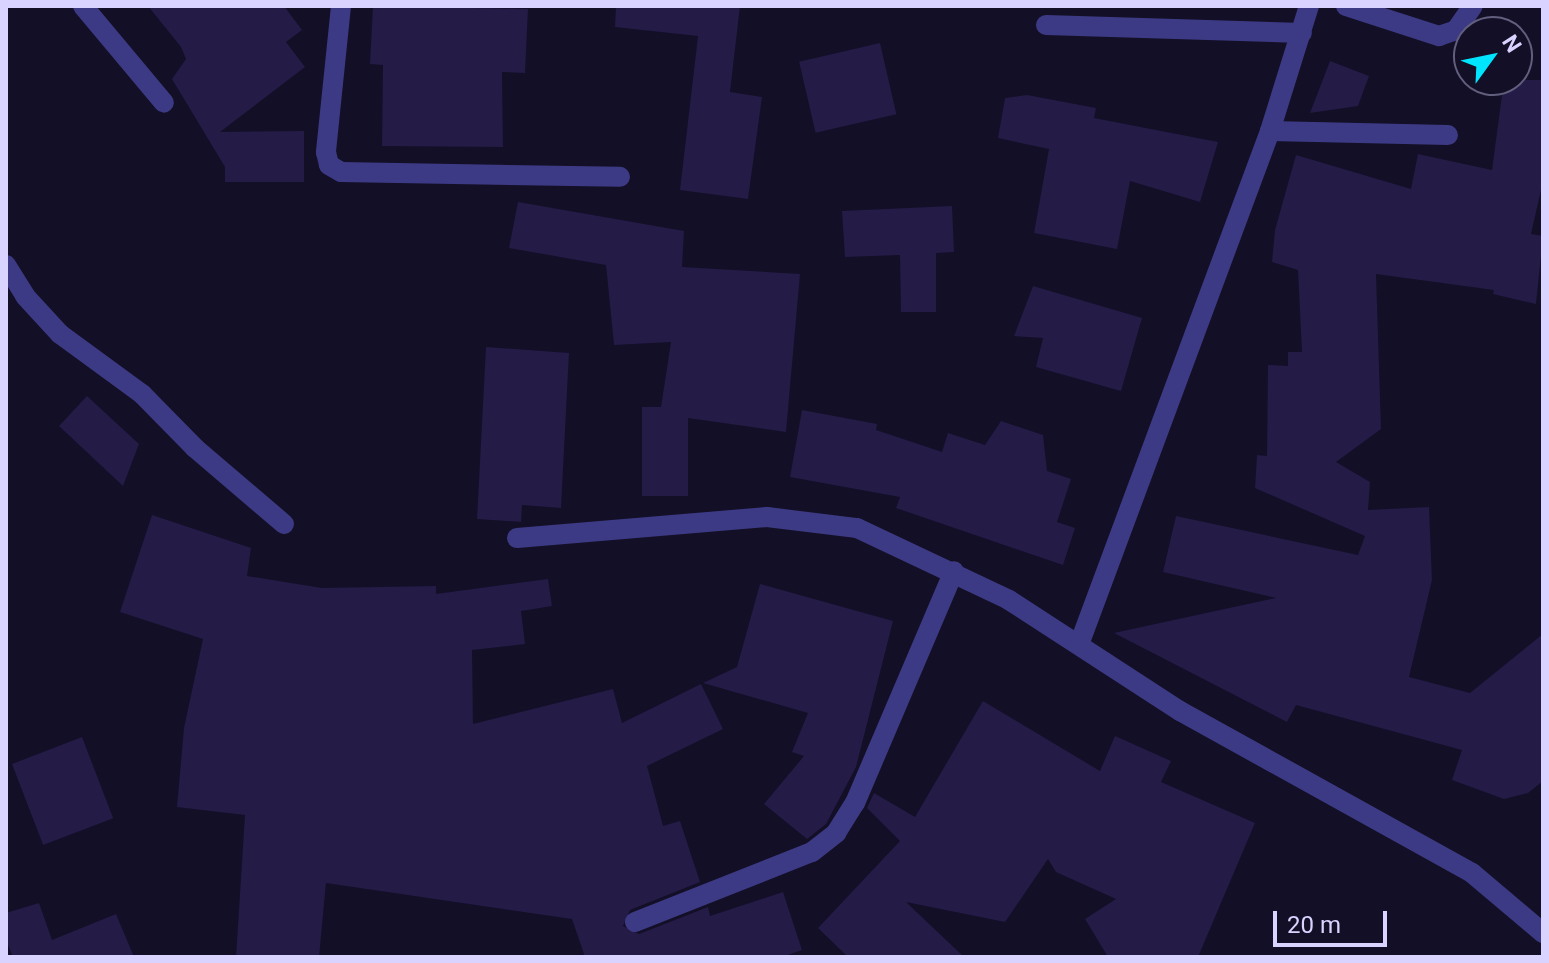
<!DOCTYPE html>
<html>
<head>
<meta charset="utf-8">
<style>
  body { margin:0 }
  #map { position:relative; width:1549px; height:963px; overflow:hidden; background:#130f26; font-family:Roboto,sans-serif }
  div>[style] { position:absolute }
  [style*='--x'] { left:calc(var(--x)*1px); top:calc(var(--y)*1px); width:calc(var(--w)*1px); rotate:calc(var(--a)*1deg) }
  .building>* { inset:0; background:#241b47; transform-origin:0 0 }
  .minor>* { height:20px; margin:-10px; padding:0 10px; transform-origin:10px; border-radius:10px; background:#3d3a85 }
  span { translate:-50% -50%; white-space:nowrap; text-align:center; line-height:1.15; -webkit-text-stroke:6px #130f26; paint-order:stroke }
  .frame { position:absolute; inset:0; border:8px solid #d9d4ff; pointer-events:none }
  .north { position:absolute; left:1453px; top:16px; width:80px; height:80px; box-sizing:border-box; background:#130f26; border:2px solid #625e7d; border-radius:50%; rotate:57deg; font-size:22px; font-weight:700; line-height:32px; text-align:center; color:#d9d4ff }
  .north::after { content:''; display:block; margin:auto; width:28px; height:36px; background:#00e5ff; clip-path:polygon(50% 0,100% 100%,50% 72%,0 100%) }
  .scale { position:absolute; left:1273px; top:911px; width:114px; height:36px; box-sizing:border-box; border:4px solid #d9d4ff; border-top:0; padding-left:10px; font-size:24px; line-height:28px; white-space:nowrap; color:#d9d4ff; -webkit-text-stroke:6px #130f26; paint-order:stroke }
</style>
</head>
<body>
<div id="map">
  <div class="building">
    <div style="clip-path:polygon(148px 6px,284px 6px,302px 30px,286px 42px,305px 67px,220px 132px,304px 131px,304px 182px,225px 182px,225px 167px,172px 79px,186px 59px,181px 47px)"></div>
    <div style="clip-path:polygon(373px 6px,528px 9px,525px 73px,502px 72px,503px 147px,382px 146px,383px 65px,370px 64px)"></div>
    <div style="clip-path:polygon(616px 6px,740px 6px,730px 92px,762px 97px,748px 199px,680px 190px,698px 36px,615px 27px)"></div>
    <div style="left:880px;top:43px;width:73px;height:83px;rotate:77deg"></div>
    <div style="clip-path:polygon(1330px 61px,1369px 76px,1358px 106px,1310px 113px)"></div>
    <div style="clip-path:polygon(1504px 80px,1543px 80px,1543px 181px,1531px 234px,1543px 236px,1536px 304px,1493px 294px,1494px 290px,1376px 274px,1381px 429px,1336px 462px,1370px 482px,1368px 510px,1429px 507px,1432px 580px,1409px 677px,1470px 693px,1543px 634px,1543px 781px,1528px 793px,1504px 799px,1452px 780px,1462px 750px,1296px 705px,1287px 722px,1114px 633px,1276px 598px,1163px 572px,1176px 516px,1358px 555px,1365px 536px,1255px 488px,1257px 455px,1267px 456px,1268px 365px,1288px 366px,1288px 352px,1302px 352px,1298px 270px,1272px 262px,1275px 230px,1296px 155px,1411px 189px,1418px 154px,1492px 170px)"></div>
    <div style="clip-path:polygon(1027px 95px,1096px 108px,1094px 118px,1218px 142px,1200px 202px,1130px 181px,1117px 249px,1034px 233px,1049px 149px,998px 138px,1005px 98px)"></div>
    <div style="clip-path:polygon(518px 202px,684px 231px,682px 267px,800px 274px,786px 432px,688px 418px,688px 496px,642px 496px,642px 407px,661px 407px,671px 342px,614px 345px,606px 265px,509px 248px)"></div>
    <div style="clip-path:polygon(952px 206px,954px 252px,936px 253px,936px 312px,901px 312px,900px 255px,845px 257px,842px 211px)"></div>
    <div style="clip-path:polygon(1033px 286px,1142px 318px,1121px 391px,1036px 367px,1043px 338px,1014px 336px)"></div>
    <div style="clip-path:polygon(486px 347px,569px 353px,561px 508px,522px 505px,521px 522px,477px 519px)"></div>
    <div style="clip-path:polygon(87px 396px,139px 444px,123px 486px,59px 426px)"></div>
    <div style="clip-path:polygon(802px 410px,877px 424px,876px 430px,942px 452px,948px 433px,985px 445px,1001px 421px,1043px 435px,1047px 471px,1071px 479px,1057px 522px,1075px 528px,1063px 565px,896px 508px,900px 497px,790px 477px)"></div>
    <div style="clip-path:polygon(152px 515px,251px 548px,247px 576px,322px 588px,436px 586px,436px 594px,548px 579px,552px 606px,521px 611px,525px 644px,472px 650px,473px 724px,613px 689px,622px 723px,701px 684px,723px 729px,647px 766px,663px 826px,680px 821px,700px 882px,630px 910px,623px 926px,639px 934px,708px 907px,710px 916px,783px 892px,802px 950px,782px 957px,585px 957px,572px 919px,326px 883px,319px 957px,236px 957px,245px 815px,177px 807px,184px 728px,203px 639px,120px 612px)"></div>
    <div style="clip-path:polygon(760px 584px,893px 621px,856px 767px,826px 824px,807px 839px,764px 804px,804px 756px,792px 752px,808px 713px,703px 683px,737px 667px)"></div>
    <div style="clip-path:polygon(983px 701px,1100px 771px,1115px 736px,1171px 761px,1161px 782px,1255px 823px,1198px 957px,1108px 957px,1085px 919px,1116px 899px,1056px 872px,1048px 859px,1005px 922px,906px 902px,964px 957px,848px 957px,818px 928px,900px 841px,867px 808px,874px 793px,915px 817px)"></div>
    <div style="left:82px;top:737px;width:87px;height:75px;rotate:69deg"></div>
    <div style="clip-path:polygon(39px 903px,52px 940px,116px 914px,134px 957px,13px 957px,6px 940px,6px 913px)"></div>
  </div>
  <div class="minor">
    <div style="--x:83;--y:6;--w:126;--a:50.1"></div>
    <div style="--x:341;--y:6;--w:147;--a:95.9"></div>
    <div style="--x:326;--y:152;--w:13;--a:77"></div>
    <div style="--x:329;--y:165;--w:14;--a:30"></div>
    <div style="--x:341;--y:172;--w:279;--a:1"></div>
    <div style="--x:1346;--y:6;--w:98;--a:17.9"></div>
    <div style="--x:1439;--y:36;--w:18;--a:-19"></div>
    <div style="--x:1456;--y:30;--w:29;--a:-55"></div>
    <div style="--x:1046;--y:25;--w:256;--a:1.8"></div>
    <div style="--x:1270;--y:131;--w:178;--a:1.3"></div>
    <div style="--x:6;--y:265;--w:36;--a:58"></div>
    <div style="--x:25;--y:296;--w:52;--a:47.4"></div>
    <div style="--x:60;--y:334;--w:102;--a:36.2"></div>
    <div style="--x:142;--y:394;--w:76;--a:45.5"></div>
    <div style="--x:195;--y:448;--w:117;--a:40.5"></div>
    <div style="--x:517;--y:538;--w:251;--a:-4.8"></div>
    <div style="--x:767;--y:517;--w:91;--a:7"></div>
    <div style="--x:857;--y:528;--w:168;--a:25.3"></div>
    <div style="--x:1009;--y:600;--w:204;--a:33"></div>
    <div style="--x:1180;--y:711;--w:334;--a:29"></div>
    <div style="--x:1472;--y:873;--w:93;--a:40.2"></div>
    <div style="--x:1080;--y:642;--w:545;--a:-69.6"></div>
    <div style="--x:1270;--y:131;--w:131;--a:-72.7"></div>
    <div style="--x:635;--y:922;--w:190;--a:-21.6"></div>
    <div style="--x:812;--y:852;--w:31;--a:-38"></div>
    <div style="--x:836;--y:833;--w:36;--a:-58"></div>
    <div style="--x:855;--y:803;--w:252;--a:-66.9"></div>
  </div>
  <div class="frame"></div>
  <div class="north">N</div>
  <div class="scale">20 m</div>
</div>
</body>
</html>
